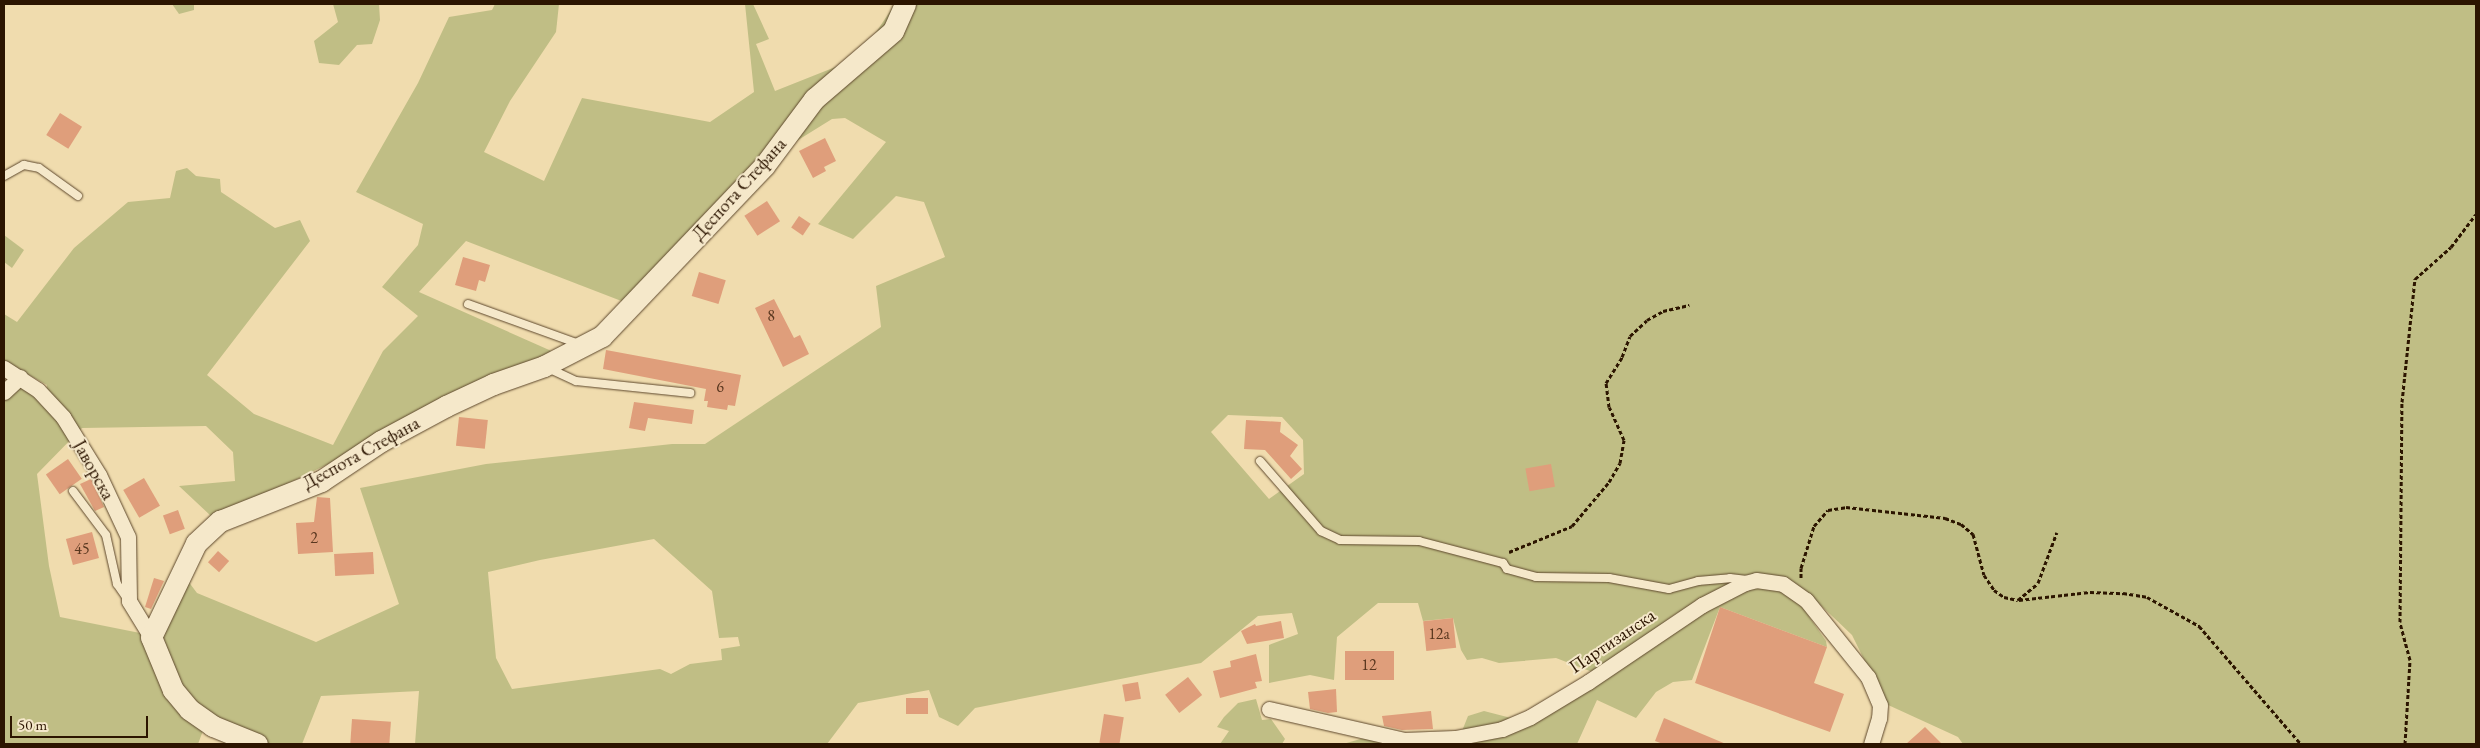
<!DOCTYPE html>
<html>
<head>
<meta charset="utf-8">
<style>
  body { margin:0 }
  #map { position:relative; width:2480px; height:748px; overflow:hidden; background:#f0dcae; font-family:"EB Garamond",serif }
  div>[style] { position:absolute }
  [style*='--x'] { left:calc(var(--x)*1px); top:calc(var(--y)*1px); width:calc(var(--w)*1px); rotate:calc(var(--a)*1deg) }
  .green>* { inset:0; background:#c0be85 }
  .building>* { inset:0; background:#df9e7b; transform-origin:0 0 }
  .path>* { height:3px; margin-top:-1.5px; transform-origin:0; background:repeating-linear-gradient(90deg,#2c1500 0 4px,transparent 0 6.5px) }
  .roads { filter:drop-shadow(0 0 1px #5d472c) drop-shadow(0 0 1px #5d472c) }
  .lane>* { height:8px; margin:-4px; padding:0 4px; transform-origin:4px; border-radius:4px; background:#f5e8ca }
  .street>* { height:15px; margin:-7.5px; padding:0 7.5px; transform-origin:7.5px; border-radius:7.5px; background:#f5e8ca }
  .secondary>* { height:21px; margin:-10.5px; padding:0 10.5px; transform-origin:10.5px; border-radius:10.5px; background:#f5e8ca }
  span { translate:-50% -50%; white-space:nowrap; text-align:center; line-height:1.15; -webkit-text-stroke:4px #f5e8ca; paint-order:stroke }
  .number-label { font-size:16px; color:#59371f }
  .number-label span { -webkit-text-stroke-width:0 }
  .street-label { font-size:19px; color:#2c1500 }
  .frame { position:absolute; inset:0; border:5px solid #2c1500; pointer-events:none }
  .scale { position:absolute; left:10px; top:716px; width:138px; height:22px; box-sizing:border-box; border:2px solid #2c1500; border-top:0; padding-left:6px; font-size:15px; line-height:18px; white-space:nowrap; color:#2c1500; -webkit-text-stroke:4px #f5e8ca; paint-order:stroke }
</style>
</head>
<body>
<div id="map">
  <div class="green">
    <div style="clip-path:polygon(172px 4px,194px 4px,194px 10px,179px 14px)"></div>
    <div style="clip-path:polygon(333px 4px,379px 4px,380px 20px,372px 44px,357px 45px,339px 65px,319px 63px,314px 41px,338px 22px)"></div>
    <div style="clip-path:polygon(evenodd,495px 4px,559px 4px,556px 32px,510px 101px,484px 152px,544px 181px,582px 98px,710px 122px,754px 92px,745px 4px,753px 4px,769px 39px,756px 44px,775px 91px,853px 60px,862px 53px,895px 4px,2476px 4px,2476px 744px,1963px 744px,1958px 737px,1886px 704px,1852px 635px,1812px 597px,1801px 605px,1826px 641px,1827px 647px,1720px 607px,1692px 680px,1673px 682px,1656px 692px,1636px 718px,1597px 700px,1577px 744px,1471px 744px,1462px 731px,1468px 716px,1484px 711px,1511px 718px,1508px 732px,1696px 615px,1709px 594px,1674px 615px,1595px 673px,1556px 658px,1499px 663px,1482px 658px,1467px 660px,1461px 650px,1453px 618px,1423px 621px,1418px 603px,1378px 603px,1337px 637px,1334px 680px,1310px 675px,1269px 683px,1269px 645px,1298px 634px,1292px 613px,1258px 616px,1201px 663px,975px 708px,958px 726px,939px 717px,929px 690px,858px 703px,827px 744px,415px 744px,419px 691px,321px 696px,302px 744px,226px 744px,204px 728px,198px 744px,4px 744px,4px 390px,9px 383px,36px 392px,45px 401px,47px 385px,4px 361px,4px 314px,17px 322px,74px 248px,128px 202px,170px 198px,176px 171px,187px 168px,196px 176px,220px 179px,221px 192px,275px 228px,300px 220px,310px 241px,207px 375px,254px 414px,333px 445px,383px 351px,418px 316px,382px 287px,418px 245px,423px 224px,356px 192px,418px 83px,449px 17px,492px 10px,495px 4px,845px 118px,886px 142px,818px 224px,853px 239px,896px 196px,924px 202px,945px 257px,876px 286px,881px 327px,705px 444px,672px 444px,486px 464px,360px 488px,399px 604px,316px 642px,197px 593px,188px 581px,174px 573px,159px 637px,168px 654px,149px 651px,140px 633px,60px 617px,49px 566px,37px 474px,82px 428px,206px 426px,233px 452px,235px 481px,179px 486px,211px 516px,248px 503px,556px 353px,419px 292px,466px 241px,624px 302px,714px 212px,756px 159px,782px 150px,832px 119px,845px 118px,495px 4px,1228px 415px,1282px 417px,1303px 440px,1304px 474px,1269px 499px,1211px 432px,1228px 415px,495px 4px,654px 539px,712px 591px,719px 638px,738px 637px,740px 646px,721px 649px,722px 660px,690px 664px,671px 674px,660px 669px,512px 689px,496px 658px,488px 572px,540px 560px,654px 539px,495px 4px,168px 656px,176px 683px,180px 707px,166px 690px,163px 676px,168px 656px)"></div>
    <div style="clip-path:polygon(4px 235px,24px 250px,12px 268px,4px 262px)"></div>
    <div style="clip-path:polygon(1256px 699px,1262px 720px,1271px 719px,1285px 739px,1282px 744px,1220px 744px,1229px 731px,1217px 727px,1224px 717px,1238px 703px)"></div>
    <div style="clip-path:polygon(1371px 736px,1393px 744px,1343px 744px)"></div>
  </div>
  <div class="building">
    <div style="left:60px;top:113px;width:26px;height:26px;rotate:32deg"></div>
    <div style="clip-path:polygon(825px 138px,836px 161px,824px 167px,826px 171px,813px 178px,799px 151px)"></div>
    <div style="left:767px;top:201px;width:24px;height:27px;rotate:57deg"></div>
    <div style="left:799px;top:216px;width:14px;height:14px;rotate:34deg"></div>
    <div style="clip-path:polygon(463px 257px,490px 265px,485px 282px,479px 280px,476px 291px,455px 285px)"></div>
    <div style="left:699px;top:272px;width:28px;height:25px;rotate:17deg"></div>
    <div style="clip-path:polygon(774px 299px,794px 338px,800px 335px,809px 354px,783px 367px,755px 308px)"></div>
    <div style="clip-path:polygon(606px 350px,741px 375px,735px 406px,728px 405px,727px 410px,707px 407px,708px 401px,704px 401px,706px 389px,603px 369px)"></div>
    <div style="clip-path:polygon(634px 402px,694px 410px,692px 424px,648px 418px,645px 431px,629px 428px)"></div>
    <div style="left:459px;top:417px;width:29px;height:29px;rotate:6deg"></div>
    <div style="clip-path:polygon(1246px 420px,1281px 422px,1280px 432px,1298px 445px,1290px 456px,1302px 469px,1291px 479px,1265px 450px,1244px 449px)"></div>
    <div style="left:68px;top:459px;width:24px;height:27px;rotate:55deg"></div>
    <div style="left:1551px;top:464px;width:23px;height:26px;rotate:80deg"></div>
    <div style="left:144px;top:478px;width:32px;height:24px;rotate:60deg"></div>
    <div style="clip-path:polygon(91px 479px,104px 507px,95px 511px,80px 484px)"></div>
    <div style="clip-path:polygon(317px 497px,330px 498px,333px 552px,298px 554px,296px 523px,314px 522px)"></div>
    <div style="left:178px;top:510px;width:20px;height:16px;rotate:70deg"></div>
    <div style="left:92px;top:532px;width:27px;height:27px;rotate:75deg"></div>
    <div style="left:218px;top:551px;width:15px;height:15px;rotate:42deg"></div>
    <div style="left:373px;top:552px;width:22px;height:39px;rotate:87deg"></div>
    <div style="clip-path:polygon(154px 578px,164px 581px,151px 609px,145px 607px)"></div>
    <div style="clip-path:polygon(1720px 607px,1827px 647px,1814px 683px,1844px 694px,1830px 732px,1695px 683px)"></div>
    <div style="left:1453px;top:618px;width:30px;height:30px;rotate:84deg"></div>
    <div style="clip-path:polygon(1281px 621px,1284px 638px,1247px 644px,1241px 631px,1255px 624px,1256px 626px)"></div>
    <div style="left:1345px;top:651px;width:49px;height:29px"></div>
    <div style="clip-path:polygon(1256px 654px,1262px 681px,1255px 682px,1257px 688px,1220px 698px,1213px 671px,1231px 667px,1230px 661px)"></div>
    <div style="left:1188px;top:677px;width:23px;height:29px;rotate:52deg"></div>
    <div style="left:1138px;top:682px;width:17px;height:16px;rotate:80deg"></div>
    <div style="clip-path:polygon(1336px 689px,1337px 712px,1328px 713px,1310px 709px,1308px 692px)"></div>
    <div style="left:906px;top:698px;width:22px;height:16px"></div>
    <div style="clip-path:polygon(1431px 711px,1433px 729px,1402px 730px,1384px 726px,1382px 716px)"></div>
    <div style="left:1104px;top:714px;width:20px;height:29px;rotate:9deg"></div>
    <div style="clip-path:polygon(1664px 718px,1726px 744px,1663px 744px,1655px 741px)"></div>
    <div style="left:352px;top:719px;width:39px;height:25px;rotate:4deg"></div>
    <div style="clip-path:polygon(1925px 727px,1942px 744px,1906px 744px)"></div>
  </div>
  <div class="path">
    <div style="--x:1509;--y:552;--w:68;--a:-22.4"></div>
    <div style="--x:1572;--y:526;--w:57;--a:-49.9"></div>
    <div style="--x:1609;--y:482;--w:22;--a:-60"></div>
    <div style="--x:1620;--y:463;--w:23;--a:-80"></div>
    <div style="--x:1624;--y:440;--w:36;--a:-114"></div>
    <div style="--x:1609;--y:407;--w:24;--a:-97"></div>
    <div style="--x:1606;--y:383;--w:31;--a:-58"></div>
    <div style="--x:1622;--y:357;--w:22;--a:-69"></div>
    <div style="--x:1630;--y:336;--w:23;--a:-43"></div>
    <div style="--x:1647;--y:320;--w:18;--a:-29"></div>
    <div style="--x:1663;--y:311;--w:27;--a:-13"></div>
    <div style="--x:1801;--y:578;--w:10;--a:-90"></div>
    <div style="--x:1801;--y:568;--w:44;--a:-72.8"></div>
    <div style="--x:1814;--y:526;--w:21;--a:-49"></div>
    <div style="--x:1828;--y:510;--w:18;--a:-9"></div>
    <div style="--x:1846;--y:507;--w:100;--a:6.3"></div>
    <div style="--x:1945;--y:518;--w:17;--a:21"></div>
    <div style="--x:1961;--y:524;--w:16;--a:40"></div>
    <div style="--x:1973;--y:534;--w:42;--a:75"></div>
    <div style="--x:1984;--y:575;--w:18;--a:56"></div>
    <div style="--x:1994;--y:590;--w:12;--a:35"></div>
    <div style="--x:2004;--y:597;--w:14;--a:12"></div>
    <div style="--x:2018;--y:600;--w:26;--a:-40"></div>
    <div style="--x:2038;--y:583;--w:54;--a:-69.6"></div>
    <div style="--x:2019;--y:600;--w:71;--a:-6.4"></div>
    <div style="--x:2090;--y:592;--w:33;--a:2"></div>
    <div style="--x:2123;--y:593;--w:24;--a:9"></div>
    <div style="--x:2147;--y:597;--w:60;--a:29.1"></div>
    <div style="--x:2199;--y:626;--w:156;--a:49.2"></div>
    <div style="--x:2405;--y:744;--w:84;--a:-86.6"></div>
    <div style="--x:2410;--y:660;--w:39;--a:-105"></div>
    <div style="--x:2400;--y:622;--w:220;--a:-89.5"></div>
    <div style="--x:2402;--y:402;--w:124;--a:-84"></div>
    <div style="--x:2415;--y:279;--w:48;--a:-41.6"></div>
    <div style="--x:2451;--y:247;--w:41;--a:-52.9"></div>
  </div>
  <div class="roads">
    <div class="lane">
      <div style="--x:4;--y:176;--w:23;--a:-29"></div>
      <div style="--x:24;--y:165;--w:15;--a:11"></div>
      <div style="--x:39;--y:168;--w:48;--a:35.7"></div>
      <div style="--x:468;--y:304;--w:118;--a:19.8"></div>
      <div style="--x:548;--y:368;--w:31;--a:25"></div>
      <div style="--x:576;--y:381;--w:115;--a:6"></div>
      <div style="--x:1260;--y:461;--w:93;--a:48.9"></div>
      <div style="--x:1321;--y:531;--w:21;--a:25"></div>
      <div style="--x:1340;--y:540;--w:79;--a:0.7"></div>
      <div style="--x:1419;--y:541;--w:87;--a:14.7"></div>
      <div style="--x:1503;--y:563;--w:7;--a:56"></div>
      <div style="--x:1507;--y:569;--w:30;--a:15"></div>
      <div style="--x:1536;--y:577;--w:73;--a:0.8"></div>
      <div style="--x:1609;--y:578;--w:61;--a:10.4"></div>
      <div style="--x:1669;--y:589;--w:30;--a:-15"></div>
      <div style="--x:1698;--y:581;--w:32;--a:-5"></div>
      <div style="--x:1730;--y:578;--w:17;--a:7"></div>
      <div style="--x:73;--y:491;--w:55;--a:53.1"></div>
      <div style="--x:106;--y:535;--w:50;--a:77.3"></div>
      <div style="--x:117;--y:584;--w:16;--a:55"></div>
    </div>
    <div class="street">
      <div style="--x:4;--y:368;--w:40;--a:32.9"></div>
      <div style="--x:38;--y:390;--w:37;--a:47"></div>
      <div style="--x:63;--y:417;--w:68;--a:58.2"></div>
      <div style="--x:99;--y:475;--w:68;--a:64.9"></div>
      <div style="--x:128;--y:537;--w:64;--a:89.1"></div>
      <div style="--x:129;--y:601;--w:42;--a:58.6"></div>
      <div style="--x:4;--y:392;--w:22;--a:-43"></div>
      <div style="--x:1269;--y:709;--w:139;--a:12.9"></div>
      <div style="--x:1404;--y:740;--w:51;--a:-2.2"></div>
      <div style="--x:1455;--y:738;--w:48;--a:-10.8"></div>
      <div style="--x:1502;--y:729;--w:30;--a:-23"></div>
      <div style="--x:1530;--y:717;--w:68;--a:-31.1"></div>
      <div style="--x:1588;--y:682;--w:138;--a:-34"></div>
      <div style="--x:1702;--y:605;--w:48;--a:-27.1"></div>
      <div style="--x:1745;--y:583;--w:11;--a:-15"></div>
      <div style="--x:1756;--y:580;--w:27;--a:8"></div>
      <div style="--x:1783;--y:584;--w:28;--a:35"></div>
      <div style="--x:1806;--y:600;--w:99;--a:51.2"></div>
      <div style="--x:1868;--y:677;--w:30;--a:67"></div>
      <div style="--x:1880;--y:705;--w:13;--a:94"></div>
      <div style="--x:1879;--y:718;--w:27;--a:107"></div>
    </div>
    <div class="secondary">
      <div style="--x:257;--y:744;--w:48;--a:-157.8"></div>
      <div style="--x:213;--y:726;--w:29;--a:-145"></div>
      <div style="--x:189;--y:709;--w:25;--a:-130"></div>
      <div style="--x:173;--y:690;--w:57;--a:-112.5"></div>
      <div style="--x:151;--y:637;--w:104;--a:-64.4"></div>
      <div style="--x:196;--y:543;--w:33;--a:-43"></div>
      <div style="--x:220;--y:521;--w:109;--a:-21.6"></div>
      <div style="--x:321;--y:481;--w:72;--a:-33.7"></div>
      <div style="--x:381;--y:441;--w:74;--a:-28.3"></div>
      <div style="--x:446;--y:406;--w:52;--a:-25.1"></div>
      <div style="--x:493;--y:384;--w:54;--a:-19.4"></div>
      <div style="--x:544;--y:366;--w:65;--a:-27.3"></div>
      <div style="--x:602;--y:336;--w:235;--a:-46.4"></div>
      <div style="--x:764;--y:166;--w:84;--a:-53.3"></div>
      <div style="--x:814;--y:99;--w:104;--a:-40.7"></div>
      <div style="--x:893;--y:31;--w:30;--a:-66"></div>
    </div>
  </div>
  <div class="number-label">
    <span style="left:771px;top:316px">8</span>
    <span style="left:720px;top:387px">6</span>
    <span style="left:314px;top:538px">2</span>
    <span style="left:82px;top:549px">45</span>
    <span style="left:1439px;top:634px">12a</span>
    <span style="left:1369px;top:665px">12</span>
  </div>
  <div class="street-label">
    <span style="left:739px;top:189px;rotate:-48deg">Деспота Стефана</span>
    <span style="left:361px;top:453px;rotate:-29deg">Деспота Стефана</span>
    <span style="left:94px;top:470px;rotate:61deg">Јаворска</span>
    <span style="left:1612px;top:641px;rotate:-34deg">Партизанска</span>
  </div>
  <div class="frame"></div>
  <div class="scale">50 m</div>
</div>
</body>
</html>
